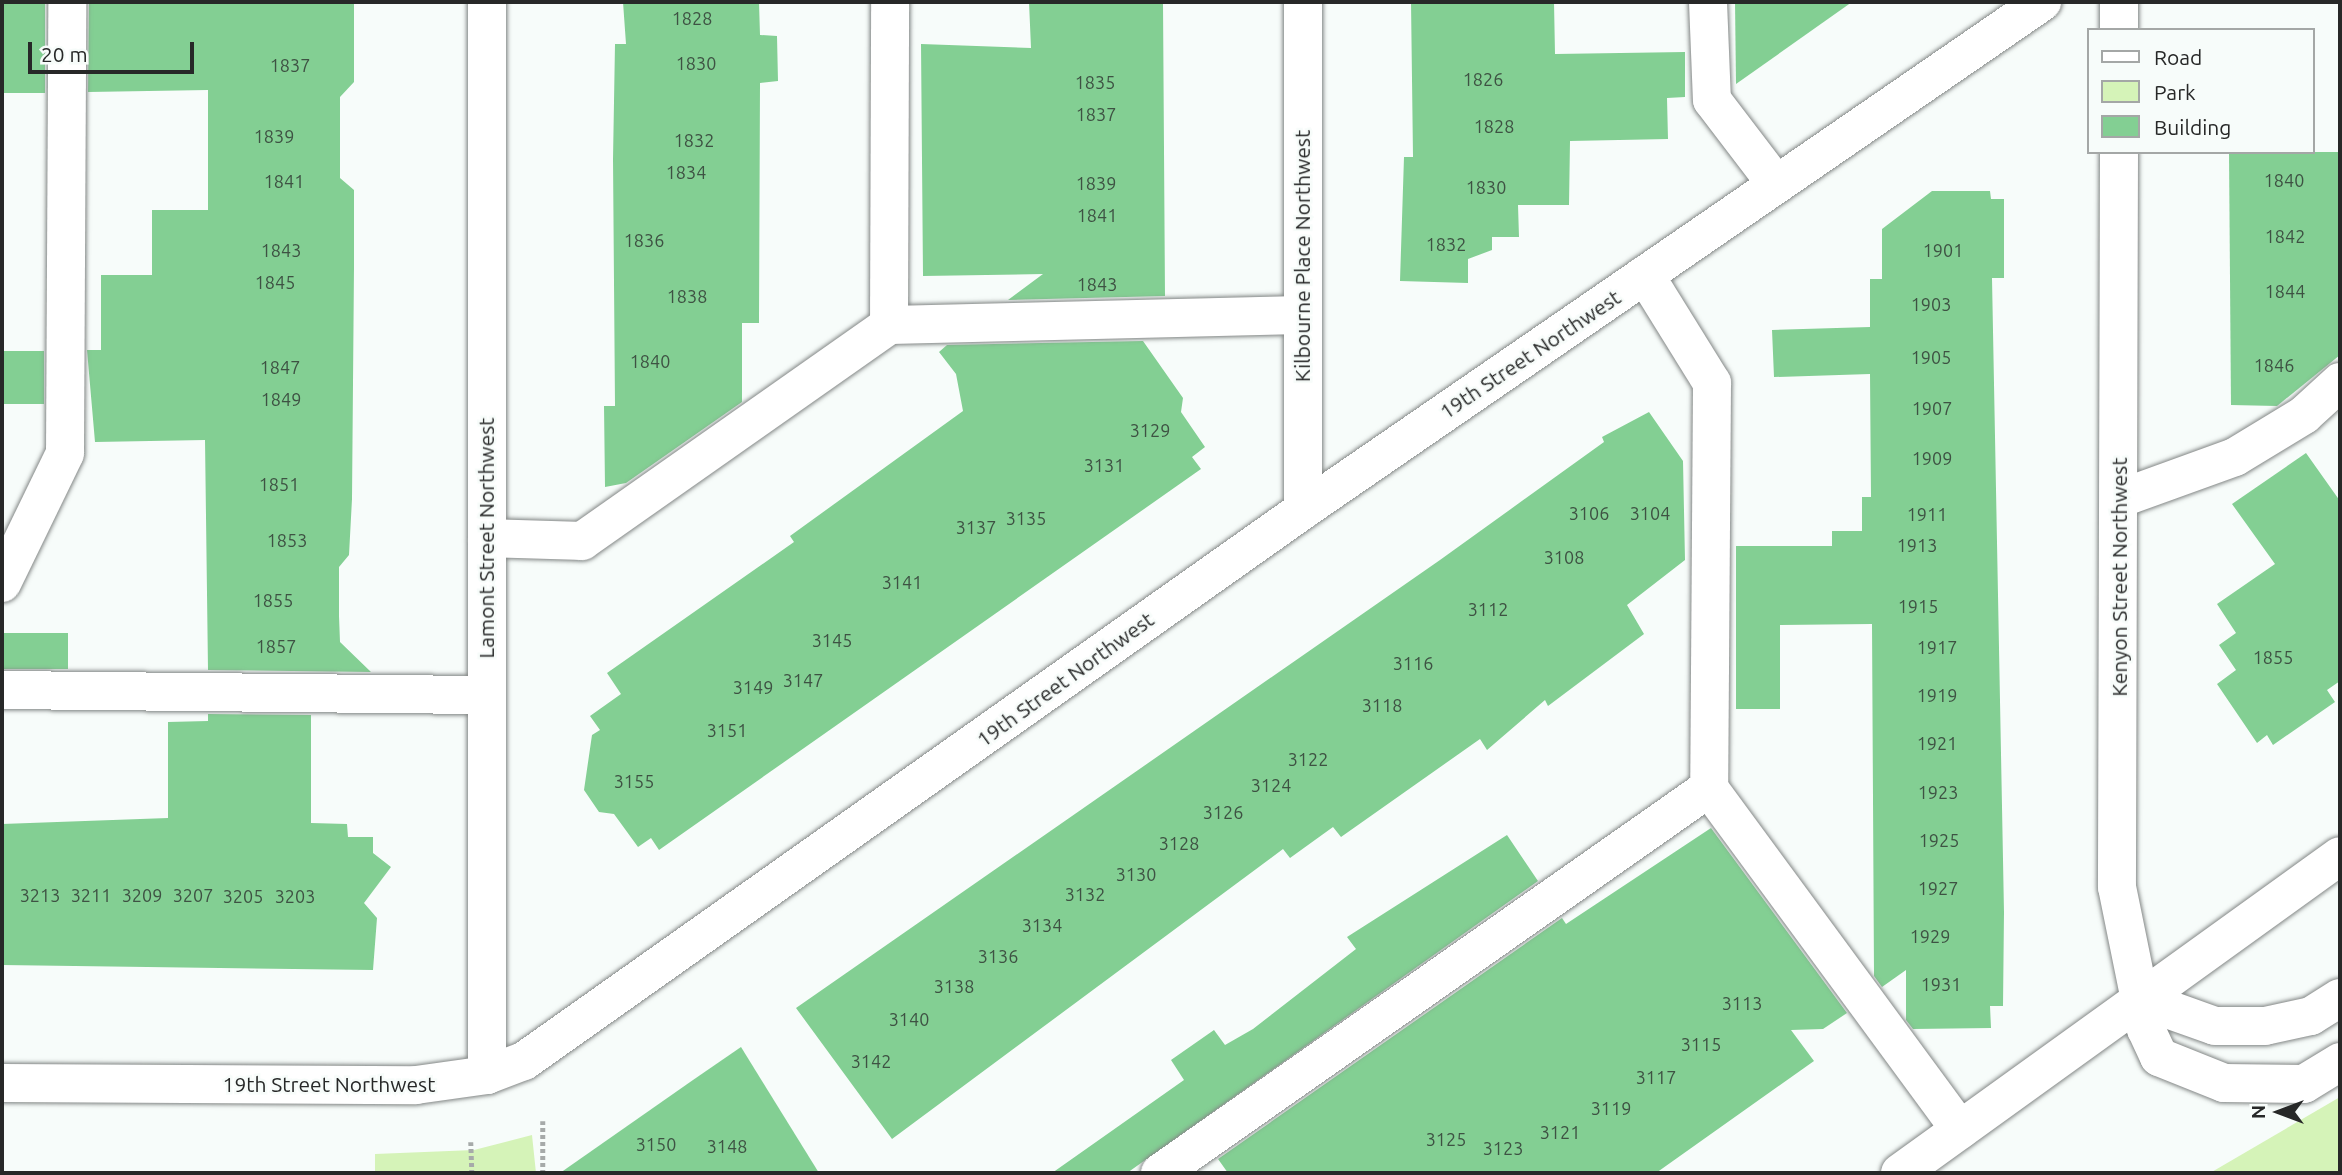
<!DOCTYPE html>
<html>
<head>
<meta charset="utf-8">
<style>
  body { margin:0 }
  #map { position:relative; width:2342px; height:1175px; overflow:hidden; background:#f7fcfa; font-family:Ubuntu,sans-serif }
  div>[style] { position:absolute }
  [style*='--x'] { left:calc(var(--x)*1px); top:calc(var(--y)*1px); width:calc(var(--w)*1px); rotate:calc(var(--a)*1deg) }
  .green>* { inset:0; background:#d5f3b8 }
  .building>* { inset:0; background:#83cf93; transform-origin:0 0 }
  .path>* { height:4.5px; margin-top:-2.25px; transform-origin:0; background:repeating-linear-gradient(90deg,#a6aaa9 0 3.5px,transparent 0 7px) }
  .roads { filter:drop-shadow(0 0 2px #838786) drop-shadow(0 0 2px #838786) }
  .minor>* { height:38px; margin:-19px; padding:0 19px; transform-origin:19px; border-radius:19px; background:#fff }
  .major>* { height:38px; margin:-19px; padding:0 19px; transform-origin:19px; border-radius:19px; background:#fff }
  span { translate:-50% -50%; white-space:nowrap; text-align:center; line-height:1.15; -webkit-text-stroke:5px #f7fcfa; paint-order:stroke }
  .number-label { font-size:18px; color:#3e5243 }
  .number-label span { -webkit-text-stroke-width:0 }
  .street-label { font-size:21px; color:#272828 }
  .frame { position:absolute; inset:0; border:4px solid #272828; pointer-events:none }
  .legend { position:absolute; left:2087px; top:28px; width:228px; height:126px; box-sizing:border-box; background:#f7fcfa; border:2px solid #a4a7a6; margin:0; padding:9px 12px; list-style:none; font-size:21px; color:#272828 }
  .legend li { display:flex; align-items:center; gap:14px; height:35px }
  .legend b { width:35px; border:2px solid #a4a7a6 }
  .north { position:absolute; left:2244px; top:1077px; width:70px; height:70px; -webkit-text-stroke:5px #f7fcfa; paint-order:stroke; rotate:270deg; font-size:19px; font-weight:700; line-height:28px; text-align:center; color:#272828 }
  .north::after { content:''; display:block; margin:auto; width:24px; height:32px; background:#272828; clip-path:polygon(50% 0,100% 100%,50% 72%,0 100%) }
  .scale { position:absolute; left:28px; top:42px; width:166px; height:32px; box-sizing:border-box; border:4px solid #272828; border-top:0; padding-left:9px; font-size:21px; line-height:24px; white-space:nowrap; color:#272828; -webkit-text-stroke:5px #f7fcfa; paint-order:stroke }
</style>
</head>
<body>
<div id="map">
  <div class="green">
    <div style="clip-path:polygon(2340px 1097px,2340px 1173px,2210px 1173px)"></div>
    <div style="clip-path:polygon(532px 1135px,536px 1173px,375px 1173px,375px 1154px,474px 1150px)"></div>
  </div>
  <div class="building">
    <div style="left:2px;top:2px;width:43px;height:91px"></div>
    <div style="clip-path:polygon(89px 2px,354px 2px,354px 82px,340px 97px,340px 178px,354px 190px,354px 267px,352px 499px,349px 555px,339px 567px,339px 616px,340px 642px,371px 672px,208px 670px,205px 440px,95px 442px,87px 350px,101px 350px,101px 275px,152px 275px,152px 210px,208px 210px,208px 90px,88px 92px)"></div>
    <div style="clip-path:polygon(623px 2px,759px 2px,760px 35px,777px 36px,778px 81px,760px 83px,759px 323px,742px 323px,742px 402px,626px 483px,605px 487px,604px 406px,615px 406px,613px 159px,615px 44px,626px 44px)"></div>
    <div style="clip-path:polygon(1029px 2px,1163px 2px,1165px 296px,1008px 300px,1043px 274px,923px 276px,921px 44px,1031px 48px)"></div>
    <div style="clip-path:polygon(1411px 2px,1554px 2px,1555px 54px,1685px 52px,1685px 97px,1667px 98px,1668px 139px,1570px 141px,1569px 205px,1518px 205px,1519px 237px,1492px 237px,1492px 250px,1468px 259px,1468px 283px,1400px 281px,1404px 157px,1413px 157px)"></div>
    <div style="clip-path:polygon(1735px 2px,1852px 2px,1736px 84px)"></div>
    <div style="clip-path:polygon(2229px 152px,2340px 152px,2340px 355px,2277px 406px,2231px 405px)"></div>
    <div style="clip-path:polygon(1932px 191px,1990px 191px,1991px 199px,2004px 199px,2004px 278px,1992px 278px,2004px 912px,2003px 1006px,1990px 1006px,1991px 1028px,1913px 1029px,1906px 1020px,1906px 970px,1882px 987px,1874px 976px,1872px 624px,1780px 625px,1780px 709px,1736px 709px,1736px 546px,1832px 546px,1832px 531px,1862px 531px,1862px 497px,1871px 497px,1870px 374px,1774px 377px,1772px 330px,1870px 327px,1870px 279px,1882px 279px,1882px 229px)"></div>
    <div style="clip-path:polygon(1143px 341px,1183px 398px,1181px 412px,1205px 447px,1192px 457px,1201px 469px,659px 850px,651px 838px,638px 847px,614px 814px,599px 812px,584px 790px,592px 735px,600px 730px,590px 716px,621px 694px,607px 673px,794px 542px,790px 536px,963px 411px,956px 374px,939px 352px,947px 345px)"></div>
    <div style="left:2px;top:351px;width:42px;height:53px"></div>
    <div style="clip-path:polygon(1649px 412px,1683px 461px,1685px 560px,1627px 605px,1644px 634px,1548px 706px,1545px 700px,1487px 750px,1480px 739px,1341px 837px,1333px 827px,1290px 858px,1283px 849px,892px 1139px,796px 1008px,1440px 560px,1604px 442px,1602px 437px)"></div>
    <div style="clip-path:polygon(2306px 453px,2340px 501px,2340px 681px,2327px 690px,2335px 702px,2273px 745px,2267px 735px,2257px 743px,2217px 684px,2236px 670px,2219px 645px,2236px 633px,2217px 604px,2275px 564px,2232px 504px)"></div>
    <div style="left:68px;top:633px;width:36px;height:66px;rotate:90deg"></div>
    <div style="clip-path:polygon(208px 714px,311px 715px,311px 823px,347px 824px,348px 837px,373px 837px,373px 853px,391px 867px,364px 903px,377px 918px,373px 970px,2px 965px,2px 824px,168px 818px,168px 722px,208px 721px)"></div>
    <div style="clip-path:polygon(1711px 828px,1847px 1013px,1823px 1029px,1791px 1030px,1814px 1061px,1656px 1173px,1228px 1173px,1218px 1159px,1562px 918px,1566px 924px)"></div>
    <div style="clip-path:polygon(1507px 835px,1538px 881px,1127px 1173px,1052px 1173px,1184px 1080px,1171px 1060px,1214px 1030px,1225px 1045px,1253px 1029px,1356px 949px,1347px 937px)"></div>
    <div style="clip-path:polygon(741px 1047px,819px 1173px,560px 1173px,693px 1080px)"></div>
  </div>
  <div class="path">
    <div style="--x:543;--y:1121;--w:52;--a:90"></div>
    <div style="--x:471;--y:1142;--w:31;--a:88"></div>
  </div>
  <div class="roads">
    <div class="minor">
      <div style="--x:1708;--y:2;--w:98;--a:87.7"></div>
      <div style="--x:1712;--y:100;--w:106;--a:52.7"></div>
      <div style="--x:2119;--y:2;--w:28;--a:90"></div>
      <div style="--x:2119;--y:152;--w:735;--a:90.16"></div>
      <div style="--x:2117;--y:887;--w:145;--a:78.5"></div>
      <div style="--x:2146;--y:1029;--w:31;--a:65"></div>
      <div style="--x:2159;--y:1057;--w:70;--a:21.8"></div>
      <div style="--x:2224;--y:1083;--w:80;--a:0.7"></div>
      <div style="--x:2304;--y:1084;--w:42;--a:-31.4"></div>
      <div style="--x:1645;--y:275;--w:127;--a:58.2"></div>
      <div style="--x:1712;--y:383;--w:405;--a:90.4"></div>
      <div style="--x:1709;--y:788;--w:424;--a:53.7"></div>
      <div style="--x:889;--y:325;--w:413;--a:-1.4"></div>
      <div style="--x:2119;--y:499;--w:123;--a:-19.9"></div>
      <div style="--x:2235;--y:457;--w:81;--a:-31.3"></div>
      <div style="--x:2304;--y:415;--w:49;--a:-42.5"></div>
      <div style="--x:1303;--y:510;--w:508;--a:-90"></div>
      <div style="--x:487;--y:538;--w:95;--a:1.8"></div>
      <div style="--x:582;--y:541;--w:375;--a:-35.1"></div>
      <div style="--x:889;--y:325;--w:323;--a:-89.8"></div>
      <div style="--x:2;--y:583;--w:144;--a:-64.1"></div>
      <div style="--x:65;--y:453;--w:451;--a:-89.7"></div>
      <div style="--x:2;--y:690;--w:483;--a:0.6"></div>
      <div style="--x:2142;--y:1000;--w:77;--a:19.6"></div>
      <div style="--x:2215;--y:1026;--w:50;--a:0"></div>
      <div style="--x:2265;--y:1026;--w:47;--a:-12.3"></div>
      <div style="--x:2311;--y:1016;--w:34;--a:-32"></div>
      <div style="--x:487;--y:1075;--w:1073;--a:-90"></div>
      <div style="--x:2;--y:1083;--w:414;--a:0.3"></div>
      <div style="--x:416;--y:1085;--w:72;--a:-8"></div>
      <div style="--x:487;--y:1075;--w:40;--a:-21"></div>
      <div style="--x:524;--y:1061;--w:954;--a:-35.27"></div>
      <div style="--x:1303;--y:510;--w:897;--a:-34.51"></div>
      <div style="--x:1160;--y:1173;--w:671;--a:-35.04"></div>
    </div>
    <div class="major">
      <div style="--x:1900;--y:1173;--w:542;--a:-35.77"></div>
    </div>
  </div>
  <div class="number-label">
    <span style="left:692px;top:18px">1828</span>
    <span style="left:696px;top:63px">1830</span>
    <span style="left:290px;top:65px">1837</span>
    <span style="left:1483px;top:79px">1826</span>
    <span style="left:1095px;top:82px">1835</span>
    <span style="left:1096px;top:114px">1837</span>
    <span style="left:1494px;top:126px">1828</span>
    <span style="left:274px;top:136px">1839</span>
    <span style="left:694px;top:140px">1832</span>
    <span style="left:686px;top:172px">1834</span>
    <span style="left:2284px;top:180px">1840</span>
    <span style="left:284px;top:181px">1841</span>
    <span style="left:1096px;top:183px">1839</span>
    <span style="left:1486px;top:187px">1830</span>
    <span style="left:1097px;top:215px">1841</span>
    <span style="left:2285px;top:236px">1842</span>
    <span style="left:644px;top:240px">1836</span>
    <span style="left:1446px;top:244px">1832</span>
    <span style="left:281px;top:250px">1843</span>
    <span style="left:1943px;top:250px">1901</span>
    <span style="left:275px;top:282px">1845</span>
    <span style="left:1097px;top:284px">1843</span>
    <span style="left:2285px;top:291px">1844</span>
    <span style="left:687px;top:296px">1838</span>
    <span style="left:1931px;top:304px">1903</span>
    <span style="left:1931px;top:357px">1905</span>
    <span style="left:650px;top:361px">1840</span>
    <span style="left:2274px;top:365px">1846</span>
    <span style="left:280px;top:367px">1847</span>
    <span style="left:281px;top:399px">1849</span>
    <span style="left:1932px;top:408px">1907</span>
    <span style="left:1150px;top:430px">3129</span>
    <span style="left:1932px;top:458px">1909</span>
    <span style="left:1104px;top:465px">3131</span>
    <span style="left:279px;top:484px">1851</span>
    <span style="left:1589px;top:513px">3106</span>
    <span style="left:1650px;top:513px">3104</span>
    <span style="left:1927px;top:514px">1911</span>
    <span style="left:1026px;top:518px">3135</span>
    <span style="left:976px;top:527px">3137</span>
    <span style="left:287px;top:540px">1853</span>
    <span style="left:1917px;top:545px">1913</span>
    <span style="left:1564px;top:557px">3108</span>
    <span style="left:902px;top:582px">3141</span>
    <span style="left:273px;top:600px">1855</span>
    <span style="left:1918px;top:606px">1915</span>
    <span style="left:1488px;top:609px">3112</span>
    <span style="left:832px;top:640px">3145</span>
    <span style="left:276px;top:646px">1857</span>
    <span style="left:1937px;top:647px">1917</span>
    <span style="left:2273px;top:657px">1855</span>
    <span style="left:1413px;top:663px">3116</span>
    <span style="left:803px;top:680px">3147</span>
    <span style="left:753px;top:687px">3149</span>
    <span style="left:1937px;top:695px">1919</span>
    <span style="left:1382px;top:705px">3118</span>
    <span style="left:727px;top:730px">3151</span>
    <span style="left:1937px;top:743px">1921</span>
    <span style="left:1308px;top:759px">3122</span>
    <span style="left:634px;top:781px">3155</span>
    <span style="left:1271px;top:785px">3124</span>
    <span style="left:1938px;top:792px">1923</span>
    <span style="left:1223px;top:812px">3126</span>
    <span style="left:1939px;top:840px">1925</span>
    <span style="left:1179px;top:843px">3128</span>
    <span style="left:1136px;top:874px">3130</span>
    <span style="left:1938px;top:888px">1927</span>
    <span style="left:1085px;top:894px">3132</span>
    <span style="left:40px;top:895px">3213</span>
    <span style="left:91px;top:895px">3211</span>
    <span style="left:142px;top:895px">3209</span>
    <span style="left:193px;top:895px">3207</span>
    <span style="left:243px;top:896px">3205</span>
    <span style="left:295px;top:896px">3203</span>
    <span style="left:1042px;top:925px">3134</span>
    <span style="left:1930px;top:936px">1929</span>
    <span style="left:998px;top:956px">3136</span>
    <span style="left:1941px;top:984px">1931</span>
    <span style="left:954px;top:986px">3138</span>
    <span style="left:1742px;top:1003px">3113</span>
    <span style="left:909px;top:1019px">3140</span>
    <span style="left:1701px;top:1044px">3115</span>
    <span style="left:871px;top:1061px">3142</span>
    <span style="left:1656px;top:1077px">3117</span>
    <span style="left:1611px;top:1108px">3119</span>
    <span style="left:1560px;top:1132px">3121</span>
    <span style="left:1446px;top:1139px">3125</span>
    <span style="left:656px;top:1144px">3150</span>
    <span style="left:727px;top:1146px">3148</span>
    <span style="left:1503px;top:1148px">3123</span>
  </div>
  <div class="street-label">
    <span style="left:1302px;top:256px;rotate:-90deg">Kilbourne Place Northwest</span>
    <span style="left:1530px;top:354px;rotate:-34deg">19th Street Northwest</span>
    <span style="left:486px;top:538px;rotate:-90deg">Lamont Street Northwest</span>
    <span style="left:2119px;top:577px;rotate:-90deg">Kenyon Street Northwest</span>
    <span style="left:1065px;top:679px;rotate:-36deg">19th Street Northwest</span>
    <span style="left:329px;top:1084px">19th Street Northwest</span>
  </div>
  <div class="frame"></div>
  <ul class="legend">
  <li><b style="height:9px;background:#fff"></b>Road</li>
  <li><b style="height:19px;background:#d5f3b8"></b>Park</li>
  <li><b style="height:19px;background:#83cf93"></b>Building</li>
  </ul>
  <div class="north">N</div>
  <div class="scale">20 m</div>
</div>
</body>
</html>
